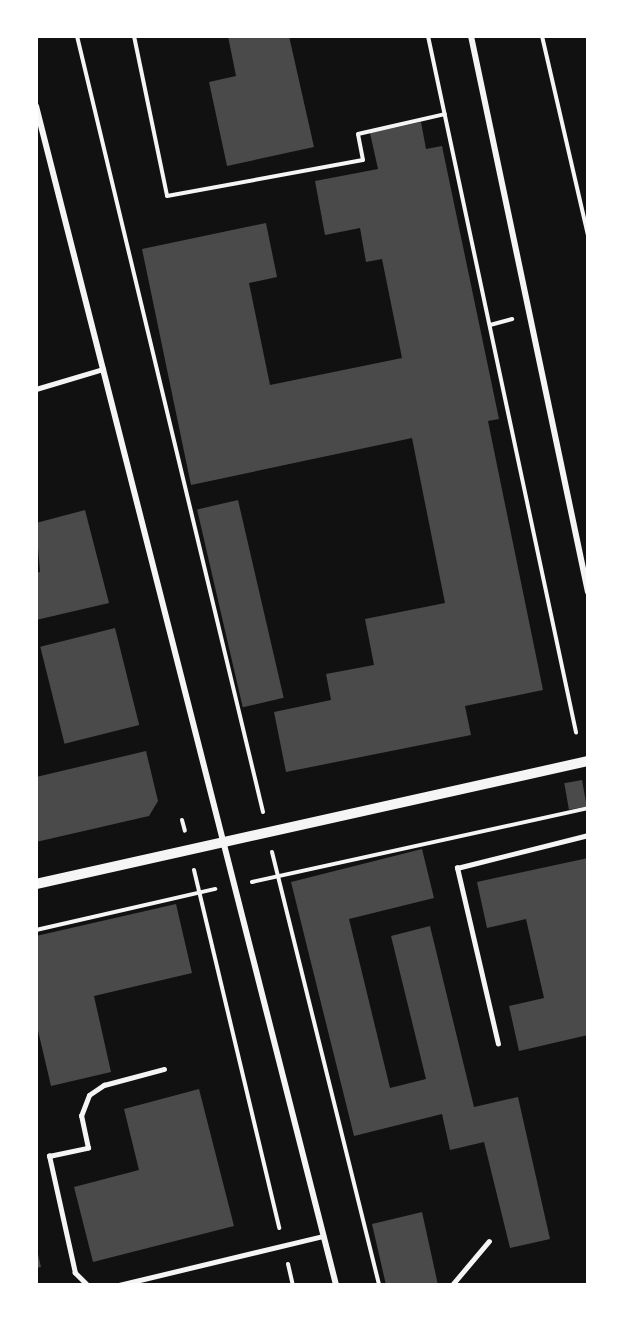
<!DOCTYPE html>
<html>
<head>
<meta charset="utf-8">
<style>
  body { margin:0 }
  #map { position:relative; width:624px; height:1321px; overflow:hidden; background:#111; font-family:Raleway,sans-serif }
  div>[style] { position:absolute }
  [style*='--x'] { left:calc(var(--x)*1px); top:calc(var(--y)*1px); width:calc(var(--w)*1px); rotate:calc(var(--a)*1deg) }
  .building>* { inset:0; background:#4a4a4a; transform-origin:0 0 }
  .path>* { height:4px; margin:-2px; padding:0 2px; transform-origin:2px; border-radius:2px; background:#f5f5f5 }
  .service>* { height:4.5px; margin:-2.25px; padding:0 2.25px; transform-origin:2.25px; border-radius:2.25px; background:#f5f5f5 }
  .minor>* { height:6px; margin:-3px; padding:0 3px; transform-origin:3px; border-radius:3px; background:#f5f5f5 }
  .tertiary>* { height:10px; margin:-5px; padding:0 5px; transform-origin:5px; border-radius:5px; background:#f5f5f5 }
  span { translate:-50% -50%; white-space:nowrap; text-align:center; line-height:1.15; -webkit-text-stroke:5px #fff; paint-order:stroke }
  .frame { position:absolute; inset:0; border:38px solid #fff; pointer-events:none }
</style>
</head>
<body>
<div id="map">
  <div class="building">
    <div style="clip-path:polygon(228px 36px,289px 36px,314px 147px,227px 166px,209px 82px,236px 76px)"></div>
    <div style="clip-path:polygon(421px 122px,426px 149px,442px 146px,499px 419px,488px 421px,543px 690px,465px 706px,471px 735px,286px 772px,274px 712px,331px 700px,326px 674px,374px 665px,365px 619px,445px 603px,412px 438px,191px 485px,142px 249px,266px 223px,277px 277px,249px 283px,270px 385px,402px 358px,382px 259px,366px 262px,360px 228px,325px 235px,315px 181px,378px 169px,370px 133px)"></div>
    <div style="left:238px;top:500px;width:203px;height:42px;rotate:77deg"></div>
    <div style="clip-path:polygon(85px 510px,109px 603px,36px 620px,36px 573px,40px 572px,36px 523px)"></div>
    <div style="left:115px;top:628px;width:100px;height:77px;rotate:76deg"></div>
    <div style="clip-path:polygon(146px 751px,158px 801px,149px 816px,36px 842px,36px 777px)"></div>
    <div style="left:582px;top:780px;width:27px;height:18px;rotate:80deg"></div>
    <div style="clip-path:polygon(422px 849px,434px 898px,349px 919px,390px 1088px,426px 1079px,391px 936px,430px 926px,474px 1107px,518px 1097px,550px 1239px,510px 1248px,484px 1142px,450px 1150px,442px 1114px,354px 1136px,291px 882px)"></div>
    <div style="clip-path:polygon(588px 858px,588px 1035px,519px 1051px,509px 1006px,544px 998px,526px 919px,487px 928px,477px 882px)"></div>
    <div style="clip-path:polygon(176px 904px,192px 973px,94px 996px,111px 1072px,51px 1086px,36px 1022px,36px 936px)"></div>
    <div style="clip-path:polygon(199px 1089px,234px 1226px,93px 1262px,74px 1187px,139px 1170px,124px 1109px)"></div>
    <div style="clip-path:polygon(422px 1212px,438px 1285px,386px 1285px,372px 1224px)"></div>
    <div style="clip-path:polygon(37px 1250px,41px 1267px,36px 1268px,36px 1251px)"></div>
  </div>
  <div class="path">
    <div style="--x:77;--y:36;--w:798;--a:76.52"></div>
    <div style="--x:134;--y:36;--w:163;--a:78.3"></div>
    <div style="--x:167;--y:196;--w:199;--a:-10.4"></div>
    <div style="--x:363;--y:160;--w:26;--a:-101"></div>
    <div style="--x:358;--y:134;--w:89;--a:-12.9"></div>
    <div style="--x:428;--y:36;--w:712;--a:78"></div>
    <div style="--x:542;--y:36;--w:205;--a:77"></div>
    <div style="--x:490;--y:325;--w:23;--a:-15"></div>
    <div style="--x:182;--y:820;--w:11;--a:75"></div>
    <div style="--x:272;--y:852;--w:446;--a:76.1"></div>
    <div style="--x:194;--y:870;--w:368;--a:76.6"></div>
    <div style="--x:252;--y:882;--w:344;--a:-12.4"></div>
    <div style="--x:36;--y:930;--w:184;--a:-12.9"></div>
    <div style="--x:288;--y:1264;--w:22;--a:77"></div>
  </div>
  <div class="service">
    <div style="--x:36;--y:389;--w:70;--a:-16.6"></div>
    <div style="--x:498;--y:1044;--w:181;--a:-103.1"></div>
    <div style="--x:457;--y:868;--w:135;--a:-14.1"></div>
    <div style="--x:87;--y:1285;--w:17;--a:-135"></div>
    <div style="--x:75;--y:1273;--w:120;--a:-102.5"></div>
    <div style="--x:49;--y:1156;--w:40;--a:-12"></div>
    <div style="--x:88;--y:1148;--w:33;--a:-102"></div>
    <div style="--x:81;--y:1116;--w:22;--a:-69"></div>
    <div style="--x:89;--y:1095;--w:18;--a:-34"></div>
    <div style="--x:104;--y:1085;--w:62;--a:-14.9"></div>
    <div style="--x:119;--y:1285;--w:210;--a:-13.5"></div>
    <div style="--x:452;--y:1285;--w:57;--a:-49.9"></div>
  </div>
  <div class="minor">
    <div style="--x:471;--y:36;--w:568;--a:78.12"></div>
    <div style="--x:36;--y:106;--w:1217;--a:75.72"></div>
  </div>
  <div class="tertiary">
    <div style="--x:36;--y:884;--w:566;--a:-12.56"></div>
  </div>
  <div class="frame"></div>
</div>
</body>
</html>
